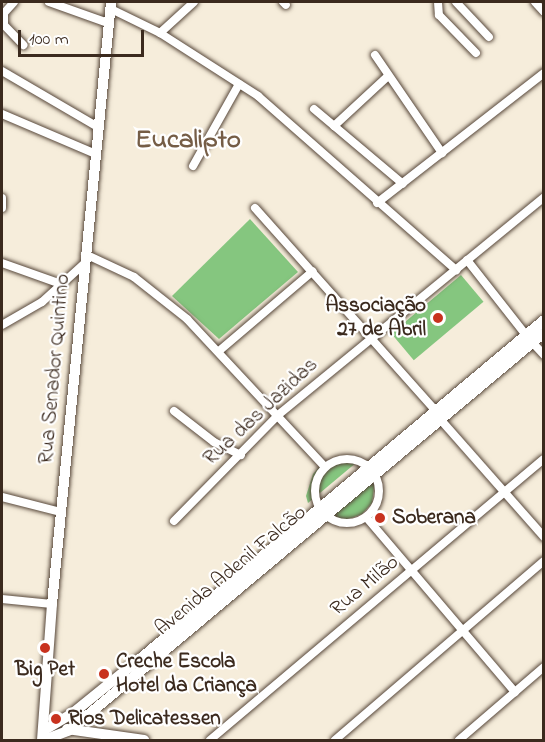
<!DOCTYPE html>
<html>
<head>
<meta charset="utf-8">
<style>
  body { margin:0 }
  #map { position:relative; width:545px; height:742px; overflow:hidden; background:#f6eddb; font-family:"Indie Flower",sans-serif }
  div>[style] { position:absolute }
  [style*='--x'] { left:calc(var(--x)*1px); top:calc(var(--y)*1px); width:calc(var(--w)*1px); rotate:calc(var(--a)*1deg) }
  .green>* { inset:0; background:#85c67f; transform-origin:0 0 }
  .roads { filter:drop-shadow(0 0 2px #57473a) drop-shadow(0 0 2px #57473a) }
  .minor>* { height:8px; margin:-4px; padding:0 4px; transform-origin:4px; border-radius:4px; background:#fff }
  .minor>.ring { margin:-4px; padding:0; box-sizing:content-box; background:none; border:8px solid #fff; border-radius:50% }
  .tertiary>* { height:10px; margin:-5px; padding:0 5px; transform-origin:5px; border-radius:5px; background:#fff }
  .dots>* { width:16px; height:16px; translate:-50% -50%; box-sizing:border-box; border:3px solid #fff; border-radius:50% }
  span { translate:-50% -50%; white-space:nowrap; text-align:center; line-height:1.15; -webkit-text-stroke:4.5px #fff; paint-order:stroke }
  .poi-label { font-size:21px; color:#3b2a1e; font-weight:700 }
  .right { translate:-100% -50%; text-align:right }
  .left { translate:0 -50%; text-align:left }
  .street-label { font-size:21px; color:#3b2a1e }
  .district-label { font-size:27px; color:#755d46; font-weight:700 }
  .frame { position:absolute; inset:0; border:3px solid #3b2a1e; pointer-events:none }
  .scale { position:absolute; left:18px; top:30px; width:126px; height:27px; box-sizing:border-box; border:3px solid #3b2a1e; border-top:0; padding-left:8px; font-size:18px; line-height:21px; white-space:nowrap; color:#3b2a1e; -webkit-text-stroke:4px #fff; paint-order:stroke }
</style>
</head>
<body>
<div id="map">
  <div class="green">
    <div style="clip-path:polygon(250px 219px,298px 272px,219px 339px,172px 296px)"></div>
    <div style="left:461px;top:275px;width:35px;height:91px;rotate:50deg"></div>
    <div style="clip-path:polygon(337px 461px,357px 462px,308px 503px,306px 496px,313px 474px,321px 465px)"></div>
    <div style="clip-path:polygon(375px 480px,372px 503px,362px 514px,338px 523px,325px 522px)"></div>
  </div>
  <div class="roads">
    <div class="minor">
      <div style="--x:14;--y:2;--w:15;--a:132"></div>
      <div style="--x:4;--y:13;--w:12;--a:90"></div>
      <div style="--x:4;--y:25;--w:28;--a:46"></div>
      <div style="--x:49;--y:2;--w:63;--a:19.6"></div>
      <div style="--x:283;--y:2;--w:4;--a:45"></div>
      <div style="--x:438;--y:2;--w:13;--a:86"></div>
      <div style="--x:439;--y:15;--w:53;--a:45.8"></div>
      <div style="--x:456;--y:2;--w:48;--a:46.7"></div>
      <div style="--x:535;--y:2;--w:13;--a:48"></div>
      <div style="--x:111;--y:9;--w:55;--a:26.1"></div>
      <div style="--x:160;--y:33;--w:117;--a:32.7"></div>
      <div style="--x:258;--y:96;--w:264;--a:41.3"></div>
      <div style="--x:160;--y:33;--w:46;--a:-42.4"></div>
      <div style="--x:375;--y:55;--w:119;--a:55.6"></div>
      <div style="--x:2;--y:71;--w:111;--a:30.3"></div>
      <div style="--x:314;--y:109;--w:116;--a:40.1"></div>
      <div style="--x:2;--y:114;--w:102;--a:23.1"></div>
      <div style="--x:334;--y:126;--w:74;--a:-42.8"></div>
      <div style="--x:193;--y:166;--w:94;--a:-60.7"></div>
      <div style="--x:2;--y:198;--w:10;--a:90"></div>
      <div style="--x:377;--y:203;--w:212;--a:-37.9"></div>
      <div style="--x:255;--y:208;--w:271;--a:48.3"></div>
      <div style="--x:85;--y:254;--w:54;--a:25.1"></div>
      <div style="--x:134;--y:277;--w:68;--a:38.4"></div>
      <div style="--x:187;--y:319;--w:202;--a:47"></div>
      <div style="--x:467;--y:260;--w:95;--a:51.8"></div>
      <div style="--x:2;--y:263;--w:63;--a:19.6"></div>
      <div style="--x:2;--y:325;--w:46;--a:-29.9"></div>
      <div style="--x:42;--y:302;--w:58;--a:-42.2"></div>
      <div style="--x:532;--y:342;--w:18;--a:47"></div>
      <div style="--x:219;--y:351;--w:123;--a:-40.4"></div>
      <div style="--x:174;--y:411;--w:51;--a:37.8"></div>
      <div style="--x:214;--y:442;--w:30;--a:26"></div>
      <div style="--x:440;--y:419;--w:157;--a:48.6"></div>
      <div class="ring" style="left:315px;top:459px;width:56px;height:56px"></div>
      <div style="--x:2;--y:497;--w:61;--a:14.3"></div>
      <div style="--x:366;--y:517;--w:230;--a:49.6"></div>
      <div style="--x:174;--y:521;--w:148;--a:-45.5"></div>
      <div style="--x:278;--y:415;--w:344;--a:-39.3"></div>
      <div style="--x:2;--y:599;--w:50;--a:5.7"></div>
      <div style="--x:210;--y:740;--w:436;--a:-40.1"></div>
      <div style="--x:335;--y:740;--w:275;--a:-40.6"></div>
      <div style="--x:459;--y:740;--w:112;--a:-40.7"></div>
    </div>
    <div class="tertiary">
      <div style="--x:67;--y:729;--w:78;--a:8.1"></div>
      <div style="--x:43;--y:731;--w:35;--a:-31"></div>
      <div style="--x:73;--y:713;--w:87;--a:-39"></div>
      <div style="--x:141;--y:658;--w:526;--a:-39.99"></div>
      <div style="--x:42;--y:740;--w:136;--a:-85.8"></div>
      <div style="--x:52;--y:604;--w:605;--a:-84.4"></div>
      <div style="--x:44;--y:740;--w:28;--a:-21"></div>
      <div style="--x:70;--y:730;--w:618;--a:-39.95"></div>
    </div>
  </div>
  <div class="dots">
    <div style="left:438px;top:318px;background:#c8321e"></div>
    <div style="left:380px;top:518px;background:#c8321e"></div>
    <div style="left:45px;top:648px;background:#c8321e"></div>
    <div style="left:104px;top:674px;background:#c8321e"></div>
    <div style="left:56px;top:719px;background:#c8321e"></div>
  </div>
  <div class="poi-label">
    <span class="right" style="left:426px;top:318px">Associação<br>27 de Abril</span>
    <span class="left" style="left:392px;top:518px">Soberana</span>
    <span class="left" style="left:116px;top:674px">Creche Escola<br>Hotel da Criança</span>
    <span style="left:45px;top:670px">Big Pet</span>
    <span class="left" style="left:68px;top:719px">Rios Delicatessen</span>
  </div>
  <div class="street-label">
    <span style="left:55px;top:369px;rotate:-85deg">Rua Senador Quintino</span>
    <span style="left:261px;top:412px;rotate:-43deg">Rua das Jazidas</span>
    <span style="left:231px;top:571px;rotate:-40deg">Avenida Adenil Falcão</span>
    <span style="left:365px;top:586px;rotate:-40deg">Rua Milão</span>
  </div>
  <div class="district-label">
    <span style="left:188px;top:141px">Eucalipto</span>
  </div>
  <div class="frame"></div>
  <div class="scale">100 m</div>
</div>
</body>
</html>
